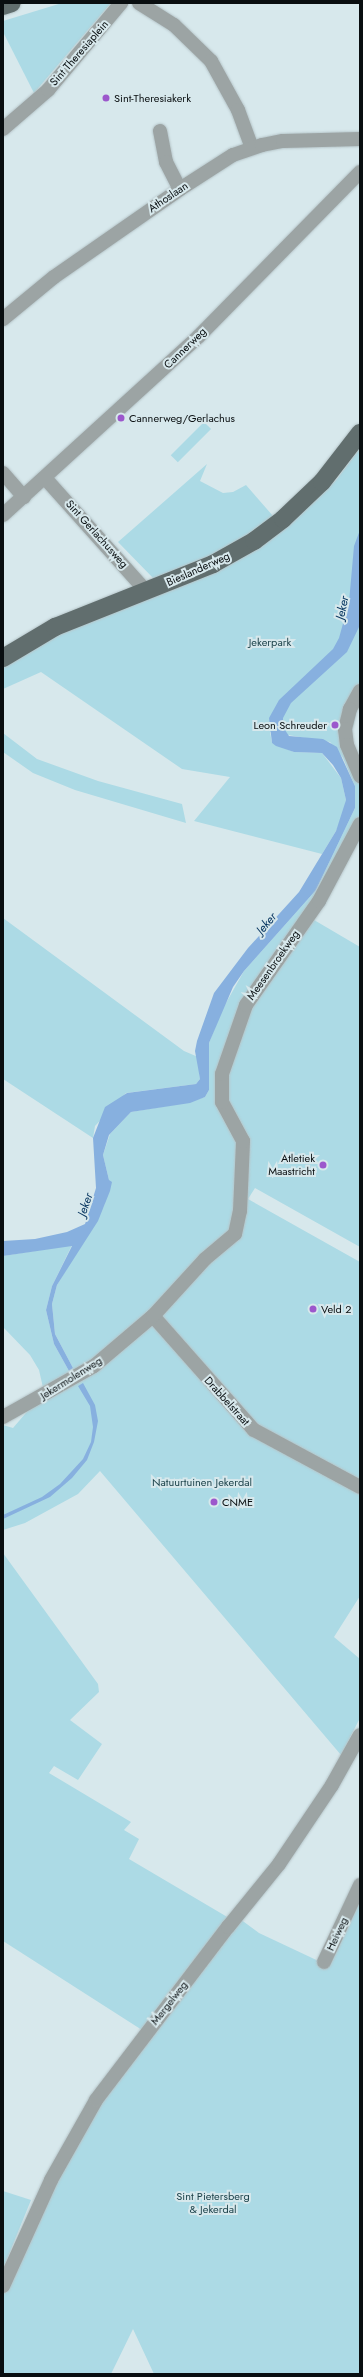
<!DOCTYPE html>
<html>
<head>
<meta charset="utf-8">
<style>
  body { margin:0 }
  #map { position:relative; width:363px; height:2377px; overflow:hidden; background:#d7e8ec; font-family:Jost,sans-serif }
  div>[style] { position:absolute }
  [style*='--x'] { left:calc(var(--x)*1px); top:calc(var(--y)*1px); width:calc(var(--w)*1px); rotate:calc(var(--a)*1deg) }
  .green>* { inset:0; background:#acdae5; transform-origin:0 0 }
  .water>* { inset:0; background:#87b0df }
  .roads { filter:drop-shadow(0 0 1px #b6c5c9) drop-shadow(0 0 1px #b6c5c9) }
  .minor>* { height:14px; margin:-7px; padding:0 7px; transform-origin:7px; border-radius:7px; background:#9ca4a4 }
  .major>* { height:18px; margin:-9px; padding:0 9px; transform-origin:9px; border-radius:9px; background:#616e6e }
  .dots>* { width:11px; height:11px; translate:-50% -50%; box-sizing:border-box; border:2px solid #d7e8ec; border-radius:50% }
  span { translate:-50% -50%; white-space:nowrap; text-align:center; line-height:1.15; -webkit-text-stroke:4px #d7e8ec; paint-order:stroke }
  .street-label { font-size:11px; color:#090e10 }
  .poi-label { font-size:11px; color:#090e10 }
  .left { translate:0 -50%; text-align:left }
  .right { translate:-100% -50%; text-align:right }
  .park-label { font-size:11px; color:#1c424a }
  .water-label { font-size:12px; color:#083660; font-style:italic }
  .frame { position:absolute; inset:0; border:4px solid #090e10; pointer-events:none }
</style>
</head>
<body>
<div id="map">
  <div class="green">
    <div style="clip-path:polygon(62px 3px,111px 3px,34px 93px,3px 32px,3px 21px)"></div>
    <div style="left:204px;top:422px;width:10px;height:47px;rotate:45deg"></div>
    <div style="clip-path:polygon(360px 448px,360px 696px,347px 756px,360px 784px,360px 819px,322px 893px,248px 994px,218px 1078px,237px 1133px,234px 1228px,105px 1354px,44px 1392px,39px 1370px,30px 1355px,3px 1327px,3px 1256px,72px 1245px,52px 1286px,46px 1310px,54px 1344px,69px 1371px,73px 1368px,55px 1334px,52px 1304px,57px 1285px,104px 1206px,109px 1180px,103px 1155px,110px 1134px,131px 1112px,184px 1103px,205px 1097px,209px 1090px,209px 1043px,222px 1010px,244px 971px,316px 890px,355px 808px,355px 786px,343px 758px,330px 742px,270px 732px,272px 743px,294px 752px,322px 753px,341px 778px,346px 800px,345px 809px,336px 831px,322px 854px,194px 821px,230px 777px,182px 769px,41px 672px,3px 689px,3px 662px,286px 524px,314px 502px,337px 479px)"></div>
    <div style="clip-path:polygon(207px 464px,200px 481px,223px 493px,233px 492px,246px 485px,273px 516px,246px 536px,214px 554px,154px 579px,118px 542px)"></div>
    <div style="clip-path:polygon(3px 733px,37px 759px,98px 781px,182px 804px,186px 823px,75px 790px,33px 773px,3px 752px)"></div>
    <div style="clip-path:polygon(309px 917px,360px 947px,360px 1247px,255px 1188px,248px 1199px,360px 1262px,360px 1484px,266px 1434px,164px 1326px,162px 1314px,227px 1245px,246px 1145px,223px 1098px,246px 1009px)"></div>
    <div style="clip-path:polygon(3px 918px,184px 1051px,198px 1057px,200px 1079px,196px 1084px,126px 1093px,95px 1126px,93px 1138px,3px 1079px)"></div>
    <div style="clip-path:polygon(153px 1325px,238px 1421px,360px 1490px,360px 1596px,334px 1637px,360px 1659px,360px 1718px,341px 1755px,100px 1471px,78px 1494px,25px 1523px,3px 1530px,3px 1425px,13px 1428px,31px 1407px)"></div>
    <div style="clip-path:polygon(3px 1553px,98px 1684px,99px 1692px,70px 1720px,102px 1744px,78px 1780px,54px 1766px,49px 1773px,131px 1822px,124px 1830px,139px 1839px,129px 1859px,229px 1918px,142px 2030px,3px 1941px)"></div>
    <div style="clip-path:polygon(360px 1899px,360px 2374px,154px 2374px,133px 2329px,111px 2374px,3px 2374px,3px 2295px,51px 2189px,96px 2110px,240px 1919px,259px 1933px,327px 1965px)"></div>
    <div style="clip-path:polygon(3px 2191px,31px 2200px,3px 2269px)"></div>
  </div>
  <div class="water">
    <div style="clip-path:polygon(360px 530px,359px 627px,347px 652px,291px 703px,283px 718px,283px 727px,289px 736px,323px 739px,337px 747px,355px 786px,355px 808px,316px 890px,244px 971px,233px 987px,209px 1043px,209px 1090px,205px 1097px,190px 1103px,131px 1112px,109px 1135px,103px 1155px,109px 1180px,112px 1182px,110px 1191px,98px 1221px,57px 1285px,52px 1304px,55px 1334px,73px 1368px,69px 1371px,54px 1344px,46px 1310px,52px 1286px,72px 1246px,3px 1256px,3px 1241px,35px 1239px,67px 1232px,85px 1224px,96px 1188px,93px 1138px,105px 1107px,127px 1093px,196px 1084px,200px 1079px,195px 1051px,197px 1041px,214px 993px,248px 948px,299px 892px,336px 831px,346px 800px,341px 778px,333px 765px,322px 753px,294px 752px,276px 746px,272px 743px,269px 718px,279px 700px,333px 649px,339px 638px,349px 602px,354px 546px)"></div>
    <div style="clip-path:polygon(83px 1383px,95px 1405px,98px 1421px,94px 1442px,87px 1460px,72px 1478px,50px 1497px,3px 1519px,3px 1515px,42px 1497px,60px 1484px,83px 1459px,91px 1442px,93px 1427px,90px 1406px,78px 1386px)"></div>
  </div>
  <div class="roads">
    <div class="minor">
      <div style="--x:139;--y:3;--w:41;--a:32.2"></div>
      <div style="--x:174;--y:25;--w:52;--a:44.2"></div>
      <div style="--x:211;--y:61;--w:56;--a:61.1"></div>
      <div style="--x:238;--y:110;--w:40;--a:69.8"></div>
      <div style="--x:3;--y:129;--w:60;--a:-40.9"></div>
      <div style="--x:48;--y:90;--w:114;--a:-50"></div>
      <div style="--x:160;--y:131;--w:32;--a:79"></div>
      <div style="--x:166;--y:162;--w:30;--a:63"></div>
      <div style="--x:3;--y:319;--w:66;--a:-39.5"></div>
      <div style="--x:54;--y:277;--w:154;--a:-34.9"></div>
      <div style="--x:180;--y:189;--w:63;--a:-32.7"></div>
      <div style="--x:233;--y:155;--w:31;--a:-19"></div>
      <div style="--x:262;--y:145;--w:21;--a:-11"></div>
      <div style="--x:283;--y:141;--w:77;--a:-1.5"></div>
      <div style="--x:3;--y:473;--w:32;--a:49"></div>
      <div style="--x:45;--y:478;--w:152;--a:48.2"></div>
      <div style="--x:3;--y:515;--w:265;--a:-42.4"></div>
      <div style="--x:199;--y:336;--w:230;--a:-45.5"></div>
      <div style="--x:360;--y:691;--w:21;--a:119"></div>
      <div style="--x:350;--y:709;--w:21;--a:104"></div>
      <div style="--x:345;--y:729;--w:16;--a:83"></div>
      <div style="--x:347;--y:745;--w:34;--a:67"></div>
      <div style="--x:153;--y:1316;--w:152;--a:48.5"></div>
      <div style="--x:254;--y:1430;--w:120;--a:28.3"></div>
      <div style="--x:3;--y:1417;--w:104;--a:-29.3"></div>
      <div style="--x:94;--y:1366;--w:77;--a:-40.3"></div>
      <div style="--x:153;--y:1316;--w:77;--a:-47.6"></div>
      <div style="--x:205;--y:1259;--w:39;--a:-40"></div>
      <div style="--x:235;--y:1234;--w:24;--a:-78"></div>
      <div style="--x:240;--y:1211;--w:70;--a:-87.5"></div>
      <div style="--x:243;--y:1141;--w:44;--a:-118.3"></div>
      <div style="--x:222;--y:1102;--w:28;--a:-90"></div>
      <div style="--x:222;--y:1074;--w:73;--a:-70.8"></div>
      <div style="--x:246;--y:1005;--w:127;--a:-54.9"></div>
      <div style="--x:319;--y:901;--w:87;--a:-62"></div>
      <div style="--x:324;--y:1962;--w:85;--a:-64.9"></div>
      <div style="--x:3;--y:2286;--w:116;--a:-65.6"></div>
      <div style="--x:51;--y:2180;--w:92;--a:-60.6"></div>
      <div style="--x:96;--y:2100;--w:218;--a:-52.7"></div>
      <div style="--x:228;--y:1927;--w:81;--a:-51"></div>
      <div style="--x:279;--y:1864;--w:95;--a:-56.1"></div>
      <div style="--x:332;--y:1785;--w:57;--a:-60.8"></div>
    </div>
    <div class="major">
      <div style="--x:3;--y:6;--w:9;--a:-18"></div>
      <div style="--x:3;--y:658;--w:61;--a:-30.8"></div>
      <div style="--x:55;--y:627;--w:170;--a:-21.7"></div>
      <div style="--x:213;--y:564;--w:47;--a:-29.3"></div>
      <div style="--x:254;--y:541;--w:36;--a:-37"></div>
      <div style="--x:283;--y:519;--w:54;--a:-43.5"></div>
      <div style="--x:322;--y:482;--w:62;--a:-52.2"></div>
    </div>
  </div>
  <div class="dots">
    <div style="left:106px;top:98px;background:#9c57cc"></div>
    <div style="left:121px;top:418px;background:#9c57cc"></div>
    <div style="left:335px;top:725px;background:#9c57cc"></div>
    <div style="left:323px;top:1165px;background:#9c57cc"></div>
    <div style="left:313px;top:1309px;background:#9c57cc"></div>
    <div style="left:214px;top:1502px;background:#9c57cc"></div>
  </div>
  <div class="street-label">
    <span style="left:79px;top:53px;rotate:-49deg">Sint Theresiaplein</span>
    <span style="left:168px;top:197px;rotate:-34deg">Athoslaan</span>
    <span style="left:185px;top:348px;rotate:-44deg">Cannerweg</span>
    <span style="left:97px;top:534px;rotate:48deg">Sint Gerlachusweg</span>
    <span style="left:198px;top:569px;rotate:-24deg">Bieslanderweg</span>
    <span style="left:273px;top:965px;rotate:-55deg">Meesenbroekweg</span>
    <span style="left:71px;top:1378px;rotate:-32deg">Jekermolenweg</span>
    <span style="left:227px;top:1401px;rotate:48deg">Drabbelstraat</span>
    <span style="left:337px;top:1934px;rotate:-65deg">Heiweg</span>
    <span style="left:169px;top:2003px;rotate:-52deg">Mergelweg</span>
  </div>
  <div class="poi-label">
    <span class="left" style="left:114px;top:98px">Sint-Theresiakerk</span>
    <span class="left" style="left:129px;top:418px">Cannerweg/Gerlachus</span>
    <span class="right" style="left:327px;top:725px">Leon Schreuder</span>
    <span class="right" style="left:315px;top:1165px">Atletiek<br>Maastricht</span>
    <span class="left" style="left:321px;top:1309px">Veld 2</span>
    <span class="left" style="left:222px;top:1502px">CNME</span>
  </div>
  <div class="park-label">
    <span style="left:270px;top:642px">Jekerpark</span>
    <span style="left:202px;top:1482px">Natuurtuinen Jekerdal</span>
    <span style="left:213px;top:2203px">Sint Pietersberg<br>&amp; Jekerdal</span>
  </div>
  <div class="water-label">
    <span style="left:343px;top:608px;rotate:-78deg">Jeker</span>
    <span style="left:267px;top:924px;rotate:-49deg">Jeker</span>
    <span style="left:86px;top:1205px;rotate:-71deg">Jeker</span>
  </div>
  <div class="frame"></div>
</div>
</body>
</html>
